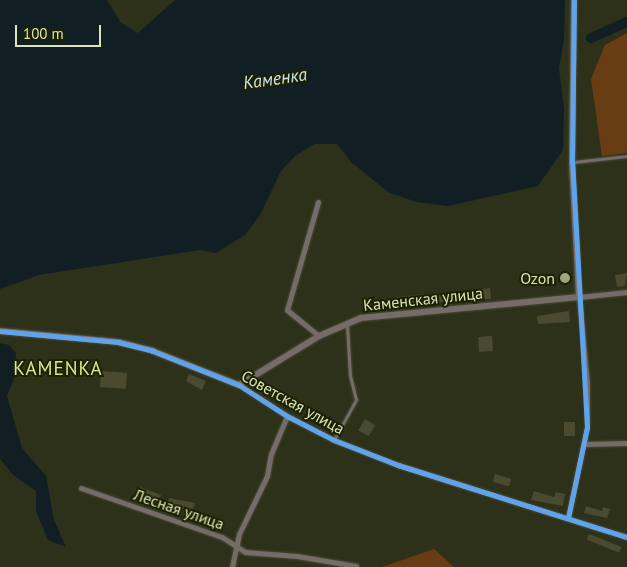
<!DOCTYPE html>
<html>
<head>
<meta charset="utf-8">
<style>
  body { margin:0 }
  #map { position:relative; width:627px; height:567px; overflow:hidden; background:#2d3119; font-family:"PT Sans",sans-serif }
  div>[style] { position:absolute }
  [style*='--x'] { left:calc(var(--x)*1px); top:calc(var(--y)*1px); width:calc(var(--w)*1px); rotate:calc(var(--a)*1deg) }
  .green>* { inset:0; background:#693d13 }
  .water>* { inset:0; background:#111f25 }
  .river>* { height:10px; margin:-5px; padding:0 5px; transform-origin:5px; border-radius:5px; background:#111f25 }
  .building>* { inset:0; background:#4a4a31; transform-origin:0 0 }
  .roads { filter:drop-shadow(0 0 1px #474c35) drop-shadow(0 0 1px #474c35) }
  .service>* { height:2.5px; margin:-1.25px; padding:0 1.25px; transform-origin:1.25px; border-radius:1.25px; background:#756b68 }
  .minor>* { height:5px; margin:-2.5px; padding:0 2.5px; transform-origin:2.5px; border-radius:2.5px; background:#756b68 }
  .tertiary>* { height:6px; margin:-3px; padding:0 3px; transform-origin:3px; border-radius:3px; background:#756b68 }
  .cycleway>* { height:5px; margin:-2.5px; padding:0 2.5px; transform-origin:2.5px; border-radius:2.5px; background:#60a3ed }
  .dots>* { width:14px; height:14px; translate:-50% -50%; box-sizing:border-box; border:2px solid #1c2100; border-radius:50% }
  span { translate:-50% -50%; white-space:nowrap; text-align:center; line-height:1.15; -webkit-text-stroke:4px #1c2100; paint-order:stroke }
  .poi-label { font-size:16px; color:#dae3bb }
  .right { translate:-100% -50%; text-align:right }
  .street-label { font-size:16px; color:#dae3bb }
  .water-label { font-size:18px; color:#cae1f1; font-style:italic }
  .quarter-label { font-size:19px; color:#d7e793; letter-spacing:1px }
  .scale { position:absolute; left:15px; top:25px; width:86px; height:22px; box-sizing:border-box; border:2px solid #dae3bb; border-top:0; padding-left:6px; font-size:15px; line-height:18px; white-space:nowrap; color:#dae3bb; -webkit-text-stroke:4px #1c2100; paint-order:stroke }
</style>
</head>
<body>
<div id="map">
  <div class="green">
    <div style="clip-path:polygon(627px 33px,627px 153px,602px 156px,591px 79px,605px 45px)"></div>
    <div style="clip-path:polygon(434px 549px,454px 567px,382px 567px)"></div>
  </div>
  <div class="water">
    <div style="clip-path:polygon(0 0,107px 0,121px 23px,138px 33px,175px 0,565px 0,564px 40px,559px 68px,564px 109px,563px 150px,538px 186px,448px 206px,416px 202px,388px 192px,351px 162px,337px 144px,315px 144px,295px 156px,281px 171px,260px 215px,245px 235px,216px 253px,200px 250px,39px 275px,0 289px)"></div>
    <div style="clip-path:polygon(0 343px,9px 345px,16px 353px,14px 379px,7px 396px,22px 448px,46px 476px,54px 520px,66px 547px,48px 540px,36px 511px,36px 491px,13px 475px,0 459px)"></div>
  </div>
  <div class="river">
    <div style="--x:591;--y:38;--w:39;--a:-24"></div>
  </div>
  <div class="building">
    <div style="clip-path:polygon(627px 273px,625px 286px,617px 287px,615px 275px)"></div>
    <div style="clip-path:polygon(490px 288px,491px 299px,467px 301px,467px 292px)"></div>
    <div style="clip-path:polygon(455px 292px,455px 300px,438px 303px,437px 296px)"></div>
    <div style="clip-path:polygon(424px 294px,424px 303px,407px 303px,408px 306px,399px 308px,397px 297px)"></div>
    <div style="clip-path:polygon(569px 311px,570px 322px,538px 324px,537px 316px)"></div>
    <div style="left:492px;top:336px;width:15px;height:14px;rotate:86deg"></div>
    <div style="left:101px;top:371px;width:26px;height:16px;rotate:4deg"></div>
    <div style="clip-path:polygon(189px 374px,206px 381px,202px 390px,186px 381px)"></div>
    <div style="left:365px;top:419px;width:12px;height:13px;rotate:31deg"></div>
    <div style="left:564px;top:422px;width:11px;height:14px"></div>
    <div style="left:495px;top:474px;width:17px;height:8px;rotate:17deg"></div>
    <div style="clip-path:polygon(140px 487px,161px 495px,158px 504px,138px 494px)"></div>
    <div style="clip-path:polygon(534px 491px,554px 497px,556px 492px,565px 494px,563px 506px,531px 500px)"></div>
    <div style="clip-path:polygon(169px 498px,195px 503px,192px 512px,175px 506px,173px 510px,166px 508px)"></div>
    <div style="clip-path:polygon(586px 506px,602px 511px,603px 507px,610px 509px,607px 518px,584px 513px)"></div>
    <div style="left:589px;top:534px;width:35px;height:6px;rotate:22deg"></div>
  </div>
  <div class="roads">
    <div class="service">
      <div style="--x:573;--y:162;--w:54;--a:-6.3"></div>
      <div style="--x:334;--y:440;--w:46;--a:-61.2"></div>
      <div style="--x:356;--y:400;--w:25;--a:-104"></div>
      <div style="--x:350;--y:376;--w:50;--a:-93.4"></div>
    </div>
    <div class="minor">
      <div style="--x:318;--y:202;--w:112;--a:106"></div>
      <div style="--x:287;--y:310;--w:41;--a:39.1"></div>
      <div style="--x:239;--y:385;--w:57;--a:32.9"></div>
      <div style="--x:287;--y:416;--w:53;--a:27.1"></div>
      <div style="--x:334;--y:440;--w:69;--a:21.3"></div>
      <div style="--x:398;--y:465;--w:240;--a:17.5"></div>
      <div style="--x:585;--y:444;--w:42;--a:-1.4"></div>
      <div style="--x:81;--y:488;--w:149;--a:19.2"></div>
      <div style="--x:222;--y:537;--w:27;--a:33"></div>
      <div style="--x:245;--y:552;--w:52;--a:4.4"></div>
      <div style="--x:297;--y:556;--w:60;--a:9.6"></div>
      <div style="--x:568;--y:518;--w:93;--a:-78.2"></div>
      <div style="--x:587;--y:427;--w:44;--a:-90"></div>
      <div style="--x:587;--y:383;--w:86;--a:-95.3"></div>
      <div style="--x:579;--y:297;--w:48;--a:-5.9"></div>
      <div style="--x:232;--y:567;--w:34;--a:-78"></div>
      <div style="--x:239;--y:534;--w:64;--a:-64.2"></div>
      <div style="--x:267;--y:476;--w:22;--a:-80"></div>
      <div style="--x:271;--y:454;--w:41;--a:-67.2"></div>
    </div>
    <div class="tertiary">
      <div style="--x:0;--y:331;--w:119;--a:5.3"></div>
      <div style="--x:118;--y:342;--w:36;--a:14"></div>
      <div style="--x:153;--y:351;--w:92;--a:21.6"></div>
      <div style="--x:239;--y:385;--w:94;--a:-31.5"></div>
      <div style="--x:319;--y:336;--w:46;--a:-23.2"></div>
      <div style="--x:361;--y:318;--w:219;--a:-5.5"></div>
      <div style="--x:579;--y:297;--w:135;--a:-93"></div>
      <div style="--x:572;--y:162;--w:162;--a:-89.3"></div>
    </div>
  </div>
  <div class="cycleway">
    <div style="--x:0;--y:331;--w:119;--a:5.3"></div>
    <div style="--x:118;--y:342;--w:36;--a:14"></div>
    <div style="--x:153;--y:351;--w:92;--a:21.6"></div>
    <div style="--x:239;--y:385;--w:57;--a:32.9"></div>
    <div style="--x:287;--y:416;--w:53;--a:27.1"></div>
    <div style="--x:334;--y:440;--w:69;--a:21.3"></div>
    <div style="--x:398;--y:465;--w:240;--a:17.5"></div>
    <div style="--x:568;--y:518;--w:93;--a:-78.2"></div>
    <div style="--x:587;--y:427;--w:265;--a:-93.2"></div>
    <div style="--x:572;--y:162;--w:162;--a:-89.3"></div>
  </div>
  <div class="dots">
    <div style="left:565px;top:278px;background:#9da582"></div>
  </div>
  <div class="poi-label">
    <span class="right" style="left:555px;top:278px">Ozon</span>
  </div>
  <div class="street-label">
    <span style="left:423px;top:299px;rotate:-6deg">Каменская улица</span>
    <span style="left:293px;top:402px;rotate:29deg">Советская улица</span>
    <span style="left:179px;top:509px;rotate:19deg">Лесная улица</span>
  </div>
  <div class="water-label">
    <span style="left:275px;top:79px;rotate:-8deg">Каменка</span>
  </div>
  <div class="quarter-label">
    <span style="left:58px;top:369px">KAMENKA</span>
  </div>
  <div class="scale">100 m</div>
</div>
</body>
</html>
